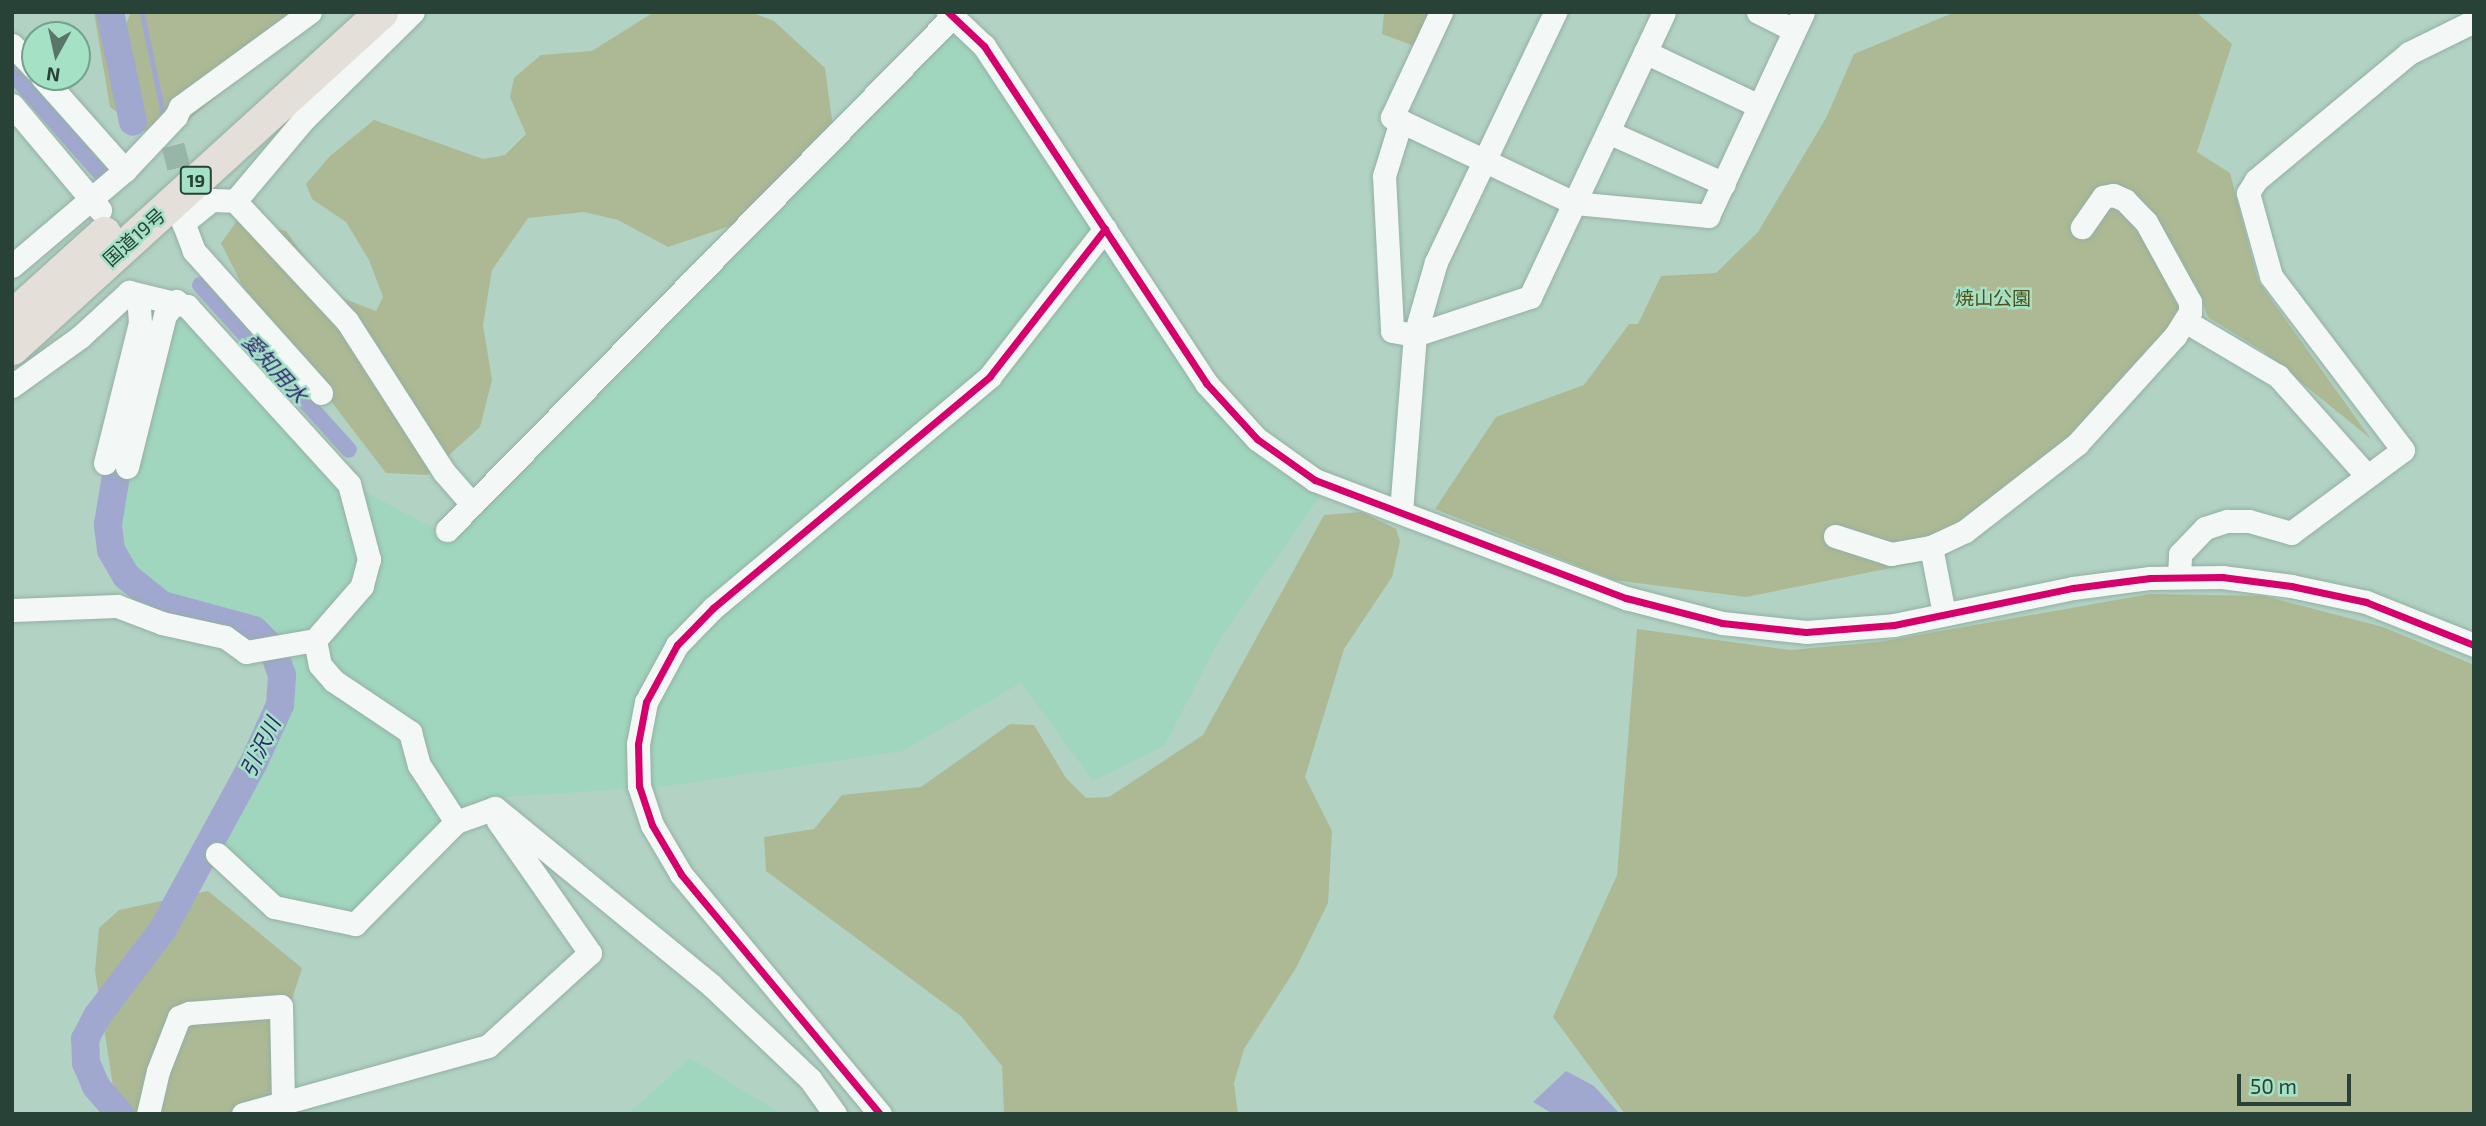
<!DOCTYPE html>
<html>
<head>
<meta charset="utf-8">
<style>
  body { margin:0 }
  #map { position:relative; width:2486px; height:1126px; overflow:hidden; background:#b2d3c4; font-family:"Exo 2","Noto Sans JP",sans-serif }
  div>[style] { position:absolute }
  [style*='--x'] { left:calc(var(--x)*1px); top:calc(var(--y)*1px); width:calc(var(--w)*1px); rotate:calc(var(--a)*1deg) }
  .built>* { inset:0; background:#a0d6be }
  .green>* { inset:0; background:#acb994 }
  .water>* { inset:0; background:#a0a8d0 }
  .stream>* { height:4.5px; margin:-2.25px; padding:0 2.25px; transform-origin:2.25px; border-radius:2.25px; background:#a0a8d0 }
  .canal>* { height:16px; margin:-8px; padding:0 8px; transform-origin:8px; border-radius:8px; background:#a0a8d0 }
  .river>* { height:28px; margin:-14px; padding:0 14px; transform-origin:14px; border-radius:14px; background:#a0a8d0 }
  .minor-tunnel>* { height:23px; margin-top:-11.5px; transform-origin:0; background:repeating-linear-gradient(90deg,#97b6a8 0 23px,transparent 0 34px) }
  .roads { filter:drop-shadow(0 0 2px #95afa4) drop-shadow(0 0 2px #95afa4) }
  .minor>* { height:23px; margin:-11.5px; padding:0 11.5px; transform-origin:11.5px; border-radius:11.5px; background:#f3f8f6 }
  .highway>* { height:33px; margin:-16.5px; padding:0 16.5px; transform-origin:16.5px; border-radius:16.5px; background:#e4e0d9 }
  .cycleway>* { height:7px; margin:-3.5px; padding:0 3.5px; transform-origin:3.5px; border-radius:3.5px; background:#d6006c }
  span { translate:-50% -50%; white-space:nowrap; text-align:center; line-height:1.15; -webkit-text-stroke:5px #a4e1c5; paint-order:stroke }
  .shield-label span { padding:2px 5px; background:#a4e1c5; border:2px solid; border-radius:5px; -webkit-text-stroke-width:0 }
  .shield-label { font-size:18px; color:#294238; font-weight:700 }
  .street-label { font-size:19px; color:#294238 }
  .park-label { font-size:19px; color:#514e18 }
  .water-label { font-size:21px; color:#31256e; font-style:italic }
  .frame { position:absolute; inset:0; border:14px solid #294238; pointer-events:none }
  .north { position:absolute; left:21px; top:21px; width:70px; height:70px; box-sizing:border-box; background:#a4e1c5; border:2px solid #73a18d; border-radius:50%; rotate:188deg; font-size:19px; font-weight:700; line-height:28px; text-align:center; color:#294238 }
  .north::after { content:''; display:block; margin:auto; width:24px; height:32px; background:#597569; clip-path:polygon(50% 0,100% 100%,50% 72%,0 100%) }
  .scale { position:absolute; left:2237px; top:1074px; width:114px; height:32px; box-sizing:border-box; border:4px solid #294238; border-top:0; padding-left:9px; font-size:21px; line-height:24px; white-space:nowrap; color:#294238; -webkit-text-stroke:5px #a4e1c5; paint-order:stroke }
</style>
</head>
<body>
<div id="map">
  <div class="built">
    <div style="clip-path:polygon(947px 30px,955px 31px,973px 51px,1193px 381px,1226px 423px,1246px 443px,1322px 493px,1219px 640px,1165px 745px,1093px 781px,1021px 683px,903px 751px,667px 786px,494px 798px,352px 918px,277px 903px,210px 847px,280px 722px,287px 680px,281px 652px,259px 629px,244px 621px,172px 602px,153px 591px,131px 566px,115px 532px,118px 505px,163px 330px,181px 307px,339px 478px,447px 535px)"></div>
    <div style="clip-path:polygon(690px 1058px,782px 1114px,628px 1114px)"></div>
  </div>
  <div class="green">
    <div style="clip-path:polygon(94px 12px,108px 12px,110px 29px,122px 34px,131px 12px,290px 12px,283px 42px,175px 131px,147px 133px,110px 107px)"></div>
    <div style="clip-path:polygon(654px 12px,750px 12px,774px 21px,825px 68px,833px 127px,745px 221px,668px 247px,618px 220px,584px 212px,528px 218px,492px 270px,483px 325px,492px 380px,480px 427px,427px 475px,386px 473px,242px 285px,221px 243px,237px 221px,286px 231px,331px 294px,376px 311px,383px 297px,369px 260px,346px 222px,312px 199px,306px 184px,330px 156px,374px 120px,483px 159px,505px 155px,526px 134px,510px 97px,514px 78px,541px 55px,592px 51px)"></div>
    <div style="clip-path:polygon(1384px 12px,1433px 12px,1417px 47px,1382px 34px)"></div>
    <div style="clip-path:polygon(1955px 12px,2196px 12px,2232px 44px,2197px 152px,2230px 173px,2258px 281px,2371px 439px,2264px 352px,2208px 317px,2194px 280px,2198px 313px,2084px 450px,1956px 548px,1916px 563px,1746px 597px,1614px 580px,1435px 509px,1496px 417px,1584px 385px,1629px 324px,1638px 324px,1661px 276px,1716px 273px,1758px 232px,1826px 118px,1854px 54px)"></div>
    <div style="clip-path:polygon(1362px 512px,1396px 529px,1400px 541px,1392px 577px,1344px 649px,1305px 777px,1332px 831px,1328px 903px,1296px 968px,1244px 1049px,1234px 1083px,1238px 1114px,1004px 1114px,1002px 1066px,961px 1016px,766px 871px,764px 837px,814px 829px,842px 795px,921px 787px,1010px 724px,1034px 725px,1066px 778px,1086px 798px,1109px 797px,1203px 735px,1324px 515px)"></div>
    <div style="clip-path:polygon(2150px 594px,2264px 596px,2383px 627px,2474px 665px,2474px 1114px,1625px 1114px,1553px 1017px,1617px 875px,1637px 629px,1790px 650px,1879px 642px)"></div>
    <div style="clip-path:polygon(208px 891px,302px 968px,287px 1015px,273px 1114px,134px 1114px,113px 1086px,95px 971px,99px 928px,119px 910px)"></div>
  </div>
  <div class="water">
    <div style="clip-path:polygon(1566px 1071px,1594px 1086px,1620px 1114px,1553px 1114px,1533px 1102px)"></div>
  </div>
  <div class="stream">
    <div style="--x:142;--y:12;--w:102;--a:78.1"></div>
  </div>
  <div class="canal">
    <div style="--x:12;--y:73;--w:136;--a:48.6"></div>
    <div style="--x:200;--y:285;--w:222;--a:47.9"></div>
  </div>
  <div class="river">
    <div style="--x:110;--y:12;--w:112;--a:78.2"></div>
    <div style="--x:142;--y:356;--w:52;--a:-75.4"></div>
    <div style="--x:120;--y:1114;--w:37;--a:-131"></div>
    <div style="--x:96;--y:1086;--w:25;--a:-113"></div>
    <div style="--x:86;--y:1063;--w:24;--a:-92"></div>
    <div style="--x:85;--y:1039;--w:27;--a:-62"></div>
    <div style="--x:98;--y:1015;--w:108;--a:-52.9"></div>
    <div style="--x:163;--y:929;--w:190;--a:-61.4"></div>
    <div style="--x:254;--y:762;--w:63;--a:-65.5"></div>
    <div style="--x:280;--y:705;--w:30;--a:-86"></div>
    <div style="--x:282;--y:675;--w:29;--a:-110"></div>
    <div style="--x:272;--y:648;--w:25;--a:-135"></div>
    <div style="--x:254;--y:630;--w:95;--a:-164.8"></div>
    <div style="--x:162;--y:605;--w:46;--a:-141.1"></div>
    <div style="--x:126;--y:576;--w:30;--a:-120"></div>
    <div style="--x:111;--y:550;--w:26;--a:-97"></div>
    <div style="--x:108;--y:524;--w:92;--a:-80.6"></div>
  </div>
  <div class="minor-tunnel">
    <div style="--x:173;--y:145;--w:60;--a:75.5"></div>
  </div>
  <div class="roads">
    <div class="minor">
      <div style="--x:948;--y:12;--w:50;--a:43.4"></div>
      <div style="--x:984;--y:46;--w:404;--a:56.6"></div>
      <div style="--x:1206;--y:383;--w:76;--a:47.7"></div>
      <div style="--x:1257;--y:439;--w:71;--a:35.3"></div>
      <div style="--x:1315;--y:480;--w:333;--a:20.8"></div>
      <div style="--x:1626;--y:598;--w:99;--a:14.6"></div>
      <div style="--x:1722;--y:623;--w:84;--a:6.1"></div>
      <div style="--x:1806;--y:632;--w:88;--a:-4.5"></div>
      <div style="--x:1894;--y:625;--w:183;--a:-11.7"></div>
      <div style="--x:2073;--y:588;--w:78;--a:-7.4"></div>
      <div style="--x:2150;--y:578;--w:72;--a:-0.8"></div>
      <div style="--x:2222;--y:577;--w:70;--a:7.4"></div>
      <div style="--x:2291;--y:586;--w:77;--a:12"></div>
      <div style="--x:2366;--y:602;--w:116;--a:21.7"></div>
      <div style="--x:1441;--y:12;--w:116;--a:115"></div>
      <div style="--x:1392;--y:117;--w:201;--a:25.3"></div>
      <div style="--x:1574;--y:203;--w:135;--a:5.5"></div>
      <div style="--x:1708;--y:216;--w:225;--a:-65"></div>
      <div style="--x:1758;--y:12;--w:40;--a:26.6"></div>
      <div style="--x:12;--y:45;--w:33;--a:46"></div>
      <div style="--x:1645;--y:52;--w:126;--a:25.3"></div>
      <div style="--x:42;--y:77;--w:125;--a:48.3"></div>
      <div style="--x:12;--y:105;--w:137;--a:50"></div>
      <div style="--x:1401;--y:121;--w:58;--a:107.2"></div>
      <div style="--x:1384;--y:176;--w:155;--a:87"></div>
      <div style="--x:1392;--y:331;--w:23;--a:10"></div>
      <div style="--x:1415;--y:335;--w:121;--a:-18.3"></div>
      <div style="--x:1530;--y:297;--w:315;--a:-64.8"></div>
      <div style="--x:1608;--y:132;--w:127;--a:24.1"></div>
      <div style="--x:235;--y:201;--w:109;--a:-49.9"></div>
      <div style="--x:305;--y:118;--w:151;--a:-44.5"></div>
      <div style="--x:12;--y:266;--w:148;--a:-40.3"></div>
      <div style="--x:125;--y:170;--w:74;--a:-46.6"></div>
      <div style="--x:176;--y:116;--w:10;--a:-66"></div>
      <div style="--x:180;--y:107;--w:161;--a:-36.2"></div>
      <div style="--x:2185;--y:321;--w:108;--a:30.6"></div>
      <div style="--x:2278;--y:376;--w:134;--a:48.3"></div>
      <div style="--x:12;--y:386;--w:84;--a:-35.8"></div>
      <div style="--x:80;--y:337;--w:67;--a:-42.6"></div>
      <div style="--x:129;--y:292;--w:60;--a:13.6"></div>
      <div style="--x:187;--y:306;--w:241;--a:47.7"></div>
      <div style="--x:349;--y:484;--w:78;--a:75.1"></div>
      <div style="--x:369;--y:559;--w:28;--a:105"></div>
      <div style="--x:362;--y:586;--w:72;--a:131"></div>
      <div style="--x:315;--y:640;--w:70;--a:170.1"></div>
      <div style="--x:246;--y:652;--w:26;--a:-144"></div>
      <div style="--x:225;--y:637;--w:65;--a:-167.5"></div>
      <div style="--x:162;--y:623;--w:48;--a:-159.3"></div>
      <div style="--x:117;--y:606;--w:105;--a:177.8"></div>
      <div style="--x:321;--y:393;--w:191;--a:-131.8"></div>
      <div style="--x:194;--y:251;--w:30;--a:-111"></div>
      <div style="--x:183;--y:223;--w:36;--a:-39"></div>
      <div style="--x:211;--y:200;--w:24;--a:2"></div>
      <div style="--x:235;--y:201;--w:164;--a:47"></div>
      <div style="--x:347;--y:321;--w:179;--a:57.3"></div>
      <div style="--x:444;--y:472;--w:43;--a:48.8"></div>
      <div style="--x:105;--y:463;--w:144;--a:-76"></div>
      <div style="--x:140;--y:323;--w:28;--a:-94"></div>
      <div style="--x:127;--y:467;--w:157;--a:-76"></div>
      <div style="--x:165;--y:315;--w:18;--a:-52"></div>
      <div style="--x:1401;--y:512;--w:178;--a:-85.5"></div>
      <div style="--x:1415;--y:335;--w:76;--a:-74"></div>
      <div style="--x:1436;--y:262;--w:277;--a:-64.5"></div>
      <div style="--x:447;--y:530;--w:721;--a:-45.45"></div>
      <div style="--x:1835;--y:536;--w:59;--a:17.8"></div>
      <div style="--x:1891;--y:554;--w:41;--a:-9.9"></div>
      <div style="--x:1931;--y:547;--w:38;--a:-25"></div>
      <div style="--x:1965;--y:531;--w:142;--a:-37.8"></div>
      <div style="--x:2077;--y:444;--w:146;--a:-47.8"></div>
      <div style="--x:2175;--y:336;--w:28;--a:-58"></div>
      <div style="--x:2190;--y:312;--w:10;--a:-90"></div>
      <div style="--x:2190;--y:302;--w:91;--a:-118.8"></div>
      <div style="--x:2146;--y:222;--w:30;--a:-134"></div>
      <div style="--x:2125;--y:200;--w:13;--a:-157"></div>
      <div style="--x:2113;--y:195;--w:10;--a:169"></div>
      <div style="--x:2103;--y:197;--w:37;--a:125"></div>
      <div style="--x:1931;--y:547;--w:68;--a:79"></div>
      <div style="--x:2179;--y:576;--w:22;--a:-87"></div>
      <div style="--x:2180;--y:554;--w:36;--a:-46"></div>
      <div style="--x:2205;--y:528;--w:23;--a:-18"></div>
      <div style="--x:2227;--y:521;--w:22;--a:0"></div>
      <div style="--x:2249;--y:521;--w:44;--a:15.9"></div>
      <div style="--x:2291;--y:533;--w:139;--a:-36.5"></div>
      <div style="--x:2403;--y:450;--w:218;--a:-127.2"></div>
      <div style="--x:2271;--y:276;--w:86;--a:-105.5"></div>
      <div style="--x:2248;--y:193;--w:15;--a:-58"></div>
      <div style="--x:2256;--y:180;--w:199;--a:-39.7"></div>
      <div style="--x:2409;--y:53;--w:72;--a:-26.2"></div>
      <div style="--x:315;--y:640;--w:25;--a:79"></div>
      <div style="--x:320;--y:665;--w:21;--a:49"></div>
      <div style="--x:334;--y:681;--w:92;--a:33.9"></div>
      <div style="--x:410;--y:732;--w:34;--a:75"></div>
      <div style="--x:419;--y:765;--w:68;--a:57"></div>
      <div style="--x:217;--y:854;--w:78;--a:42.9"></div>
      <div style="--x:274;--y:907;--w:83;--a:11.9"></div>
      <div style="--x:355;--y:924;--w:144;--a:-45.3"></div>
      <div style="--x:456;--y:822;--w:41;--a:-19.7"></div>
      <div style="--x:495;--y:808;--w:279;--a:39.3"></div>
      <div style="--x:711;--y:985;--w:137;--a:43.5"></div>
      <div style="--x:810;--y:1079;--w:43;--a:54.5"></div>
      <div style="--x:148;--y:1114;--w:44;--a:-76.9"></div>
      <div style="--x:158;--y:1071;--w:58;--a:-68.7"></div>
      <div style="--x:179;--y:1017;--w:11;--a:-22"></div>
      <div style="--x:189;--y:1013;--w:92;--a:-4.4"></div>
      <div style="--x:281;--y:1006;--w:93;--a:88.8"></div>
      <div style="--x:243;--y:1114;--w:254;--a:-15.5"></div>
      <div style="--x:488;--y:1046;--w:138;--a:-42.4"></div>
      <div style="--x:590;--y:953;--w:161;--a:-124.9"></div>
      <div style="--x:880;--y:1114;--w:312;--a:-129.7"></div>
      <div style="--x:681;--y:874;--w:57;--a:-120.6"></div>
      <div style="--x:652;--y:825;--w:41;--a:-108.4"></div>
      <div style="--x:639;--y:786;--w:42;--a:-91.4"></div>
      <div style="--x:638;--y:744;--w:43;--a:-79.2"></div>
      <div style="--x:646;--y:702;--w:65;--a:-61.5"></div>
      <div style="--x:677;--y:645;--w:52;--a:-45.8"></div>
      <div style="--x:713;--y:608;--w:361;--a:-39.9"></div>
      <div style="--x:990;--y:376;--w:187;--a:-52"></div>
    </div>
    <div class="highway">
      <div style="--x:12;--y:316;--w:124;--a:-42.1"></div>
      <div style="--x:12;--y:348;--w:499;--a:-42.3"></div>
    </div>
  </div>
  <div class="cycleway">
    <div style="--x:948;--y:12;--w:50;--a:43.4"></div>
    <div style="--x:984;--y:46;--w:404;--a:56.6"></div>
    <div style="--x:1206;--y:383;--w:76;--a:47.7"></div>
    <div style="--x:1257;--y:439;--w:71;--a:35.3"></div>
    <div style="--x:1315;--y:480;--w:333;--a:20.8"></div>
    <div style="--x:1626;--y:598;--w:99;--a:14.6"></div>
    <div style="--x:1722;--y:623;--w:84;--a:6.1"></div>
    <div style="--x:1806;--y:632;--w:88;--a:-4.5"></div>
    <div style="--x:1894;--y:625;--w:183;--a:-11.7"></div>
    <div style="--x:2073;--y:588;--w:78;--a:-7.4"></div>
    <div style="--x:2150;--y:578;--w:72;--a:-0.8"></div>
    <div style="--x:2222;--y:577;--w:70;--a:7.4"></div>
    <div style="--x:2291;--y:586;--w:77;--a:12"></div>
    <div style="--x:2366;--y:602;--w:116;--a:21.7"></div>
    <div style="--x:880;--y:1114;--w:312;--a:-129.7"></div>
    <div style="--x:681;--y:874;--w:57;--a:-120.6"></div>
    <div style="--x:652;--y:825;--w:41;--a:-108.4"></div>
    <div style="--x:639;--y:786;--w:42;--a:-91.4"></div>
    <div style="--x:638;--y:744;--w:43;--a:-79.2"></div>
    <div style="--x:646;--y:702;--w:65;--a:-61.5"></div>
    <div style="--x:677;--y:645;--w:52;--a:-45.8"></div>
    <div style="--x:713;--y:608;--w:361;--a:-39.9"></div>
    <div style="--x:990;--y:376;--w:187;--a:-52"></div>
  </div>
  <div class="shield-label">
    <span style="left:196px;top:180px">19</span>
  </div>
  <div class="street-label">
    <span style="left:134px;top:237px;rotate:-42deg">国道19号</span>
  </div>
  <div class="park-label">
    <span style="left:1993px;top:298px">焼山公園</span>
  </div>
  <div class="water-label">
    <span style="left:275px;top:368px;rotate:48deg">愛知用水</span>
    <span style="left:260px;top:747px;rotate:-64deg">引沢川</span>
  </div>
  <div class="frame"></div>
  <div class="north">N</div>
  <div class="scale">50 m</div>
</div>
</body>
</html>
